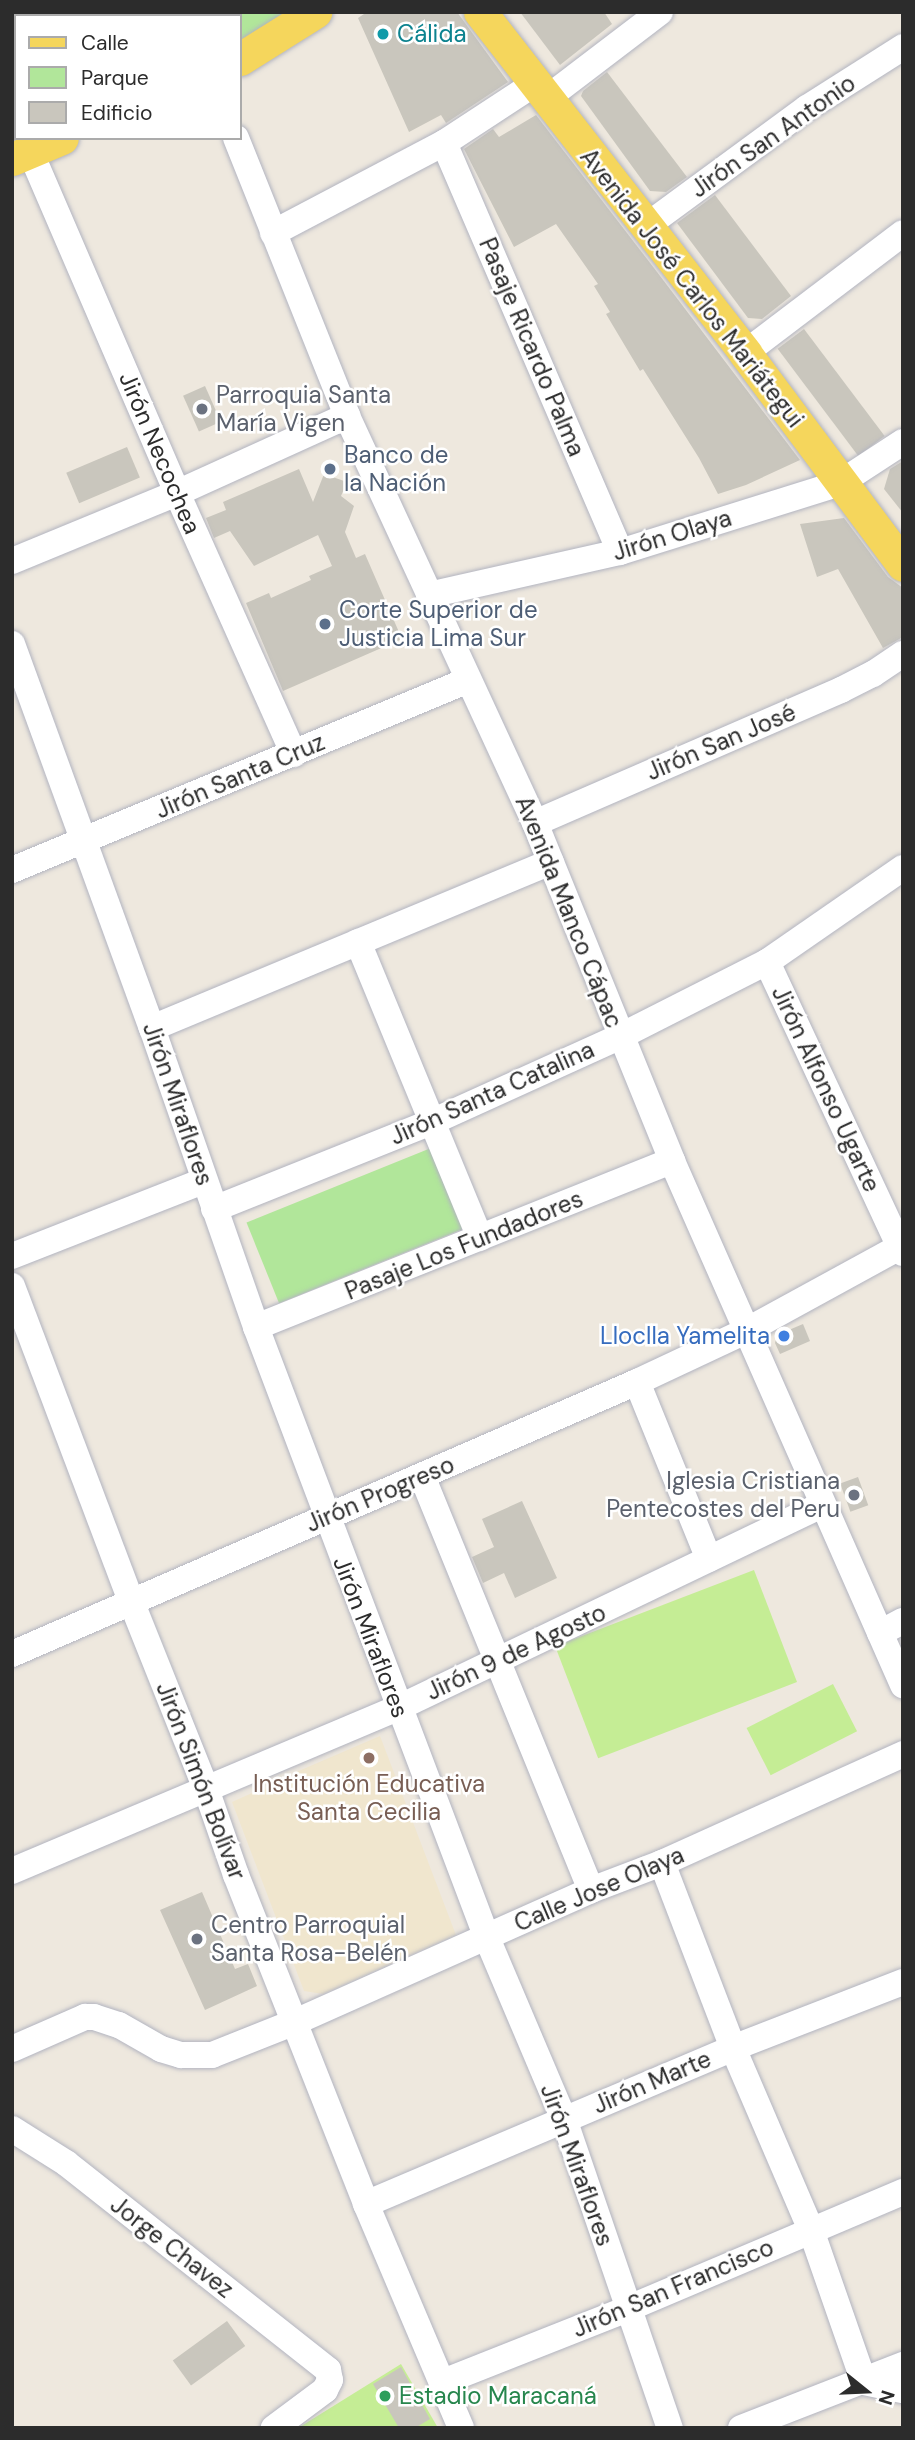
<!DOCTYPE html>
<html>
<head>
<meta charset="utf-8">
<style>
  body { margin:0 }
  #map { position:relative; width:915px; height:2440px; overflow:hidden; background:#eee8de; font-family:"DM Sans",sans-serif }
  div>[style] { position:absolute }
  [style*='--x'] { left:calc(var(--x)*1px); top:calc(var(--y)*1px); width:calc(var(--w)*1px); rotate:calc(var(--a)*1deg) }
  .education>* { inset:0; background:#f0e6ce }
  .green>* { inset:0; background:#b1e69a; transform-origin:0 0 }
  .pitch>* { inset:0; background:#c5ed95; transform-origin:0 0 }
  .building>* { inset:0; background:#c9c6bd; transform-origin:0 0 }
  .roads { filter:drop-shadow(0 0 2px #b2b4c0) drop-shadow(0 0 2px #b2b4c0) }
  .minor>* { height:26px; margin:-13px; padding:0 13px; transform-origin:13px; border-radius:13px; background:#fff }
  .major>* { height:33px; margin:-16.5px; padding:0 16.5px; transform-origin:16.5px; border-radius:16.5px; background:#f5d65c }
  .dots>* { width:19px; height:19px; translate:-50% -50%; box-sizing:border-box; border:4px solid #fff; border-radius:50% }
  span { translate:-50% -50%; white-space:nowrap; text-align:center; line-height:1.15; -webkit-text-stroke:5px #fff; paint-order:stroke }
  .culture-label { font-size:24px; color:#0d838f }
  .left { translate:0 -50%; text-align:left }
  .street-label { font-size:24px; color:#2c2c2c }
  .worship-label { font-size:24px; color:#5b616d }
  .right { translate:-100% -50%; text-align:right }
  .service-label { font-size:24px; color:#4e5e75 }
  .shop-label { font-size:24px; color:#366cbe }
  .education-label { font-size:24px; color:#785e54 }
  .leisure-label { font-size:24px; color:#27864d }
  .frame { position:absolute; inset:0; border:14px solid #2c2c2c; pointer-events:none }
  .legend { position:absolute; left:14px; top:14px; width:228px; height:126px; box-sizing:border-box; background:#fff; border:2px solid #ababab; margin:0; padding:9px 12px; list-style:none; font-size:21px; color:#2c2c2c }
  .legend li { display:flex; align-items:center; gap:14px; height:35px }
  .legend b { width:35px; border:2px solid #ababab }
  .north { position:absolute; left:831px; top:2356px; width:70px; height:70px; -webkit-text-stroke:5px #fff; paint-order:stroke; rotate:108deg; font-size:19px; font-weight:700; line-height:28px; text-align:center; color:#2c2c2c }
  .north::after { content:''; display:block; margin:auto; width:24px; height:32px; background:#2c2c2c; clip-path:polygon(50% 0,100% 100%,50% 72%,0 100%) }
</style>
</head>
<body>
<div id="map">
  <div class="education">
    <div style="clip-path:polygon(380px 1736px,456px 1935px,323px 1994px,304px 1991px,232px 1802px,263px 1788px,274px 1794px,289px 1787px,294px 1773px)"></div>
  </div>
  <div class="green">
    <div style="clip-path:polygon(213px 12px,293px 12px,240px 46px,240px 16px,210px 16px)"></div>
    <div style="left:431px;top:1148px;width:87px;height:199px;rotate:68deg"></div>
  </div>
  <div class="pitch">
    <div style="left:754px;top:1570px;width:120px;height:213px;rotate:69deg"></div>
    <div style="left:833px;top:1684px;width:53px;height:97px;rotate:63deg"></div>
    <div style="clip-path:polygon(401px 2364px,438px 2428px,298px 2428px)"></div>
  </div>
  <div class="building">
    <div style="clip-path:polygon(367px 12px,457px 12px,508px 82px,446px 123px,441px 115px,409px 132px,358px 18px)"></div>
    <div style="clip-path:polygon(520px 12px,604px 12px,612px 24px,560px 65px)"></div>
    <div style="clip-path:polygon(607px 72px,687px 177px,666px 192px,650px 191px,581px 96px,583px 91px)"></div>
    <div style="clip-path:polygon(536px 115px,654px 268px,800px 460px,746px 485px,718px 494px,699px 458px,643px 369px,640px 371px,606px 314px,610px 312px,594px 286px,598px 284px,556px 224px,514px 247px,464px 149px,493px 129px,499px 137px)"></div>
    <div style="clip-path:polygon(715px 195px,791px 296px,762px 319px,748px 318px,677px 223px)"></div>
    <div style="left:804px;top:329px;width:134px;height:33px;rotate:53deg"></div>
    <div style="left:205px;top:386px;width:39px;height:24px;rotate:66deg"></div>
    <div style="left:127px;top:447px;width:33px;height:66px;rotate:67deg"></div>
    <div style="clip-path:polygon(903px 461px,903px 513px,884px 489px,890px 469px)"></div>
    <div style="clip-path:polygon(299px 469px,313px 502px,324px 474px,347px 482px,341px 496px,354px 506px,345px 532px,356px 558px,365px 554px,402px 639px,283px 691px,246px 603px,269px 593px,271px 598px,311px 580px,309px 576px,332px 566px,318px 535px,254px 566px,230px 531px,214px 538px,206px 518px,226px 510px,223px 502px)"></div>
    <div style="clip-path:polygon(844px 518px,888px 577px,903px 588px,903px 637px,883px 648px,838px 569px,817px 577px,800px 524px)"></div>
    <div style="clip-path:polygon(803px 1324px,810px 1341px,780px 1354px,775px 1343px,777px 1335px)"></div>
    <div style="left:858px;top:1477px;width:30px;height:19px;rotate:70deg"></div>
    <div style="clip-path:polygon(522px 1501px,557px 1578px,515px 1598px,504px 1573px,483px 1583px,472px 1557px,494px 1547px,482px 1519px)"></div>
    <div style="clip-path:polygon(202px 1892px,235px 1969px,248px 1964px,257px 1986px,205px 2010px,160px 1910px)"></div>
    <div style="left:227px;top:2321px;width:31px;height:67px;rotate:54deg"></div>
    <div style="clip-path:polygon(401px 2367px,430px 2419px,415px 2428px,399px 2428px,373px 2384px)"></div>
  </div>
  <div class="roads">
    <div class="minor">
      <div style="--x:91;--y:16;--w:8;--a:-30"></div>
      <div style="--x:12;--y:53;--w:4;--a:-14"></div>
      <div style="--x:546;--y:99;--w:143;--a:-37.3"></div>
      <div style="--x:236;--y:138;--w:299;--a:68.2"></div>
      <div style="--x:347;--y:416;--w:448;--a:65.2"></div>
      <div style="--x:535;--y:823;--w:365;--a:67.9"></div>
      <div style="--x:672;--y:1161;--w:573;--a:66.21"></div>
      <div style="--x:444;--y:143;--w:445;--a:66.7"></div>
      <div style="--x:30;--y:151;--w:372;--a:66.7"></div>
      <div style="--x:177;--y:493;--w:286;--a:65.9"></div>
      <div style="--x:645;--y:227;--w:201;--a:-36.3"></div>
      <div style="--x:807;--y:108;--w:114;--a:-32.4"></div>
      <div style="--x:273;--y:233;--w:193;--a:-27.8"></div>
      <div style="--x:444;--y:143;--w:108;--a:-33.2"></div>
      <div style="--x:745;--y:353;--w:198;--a:-37.2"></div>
      <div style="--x:12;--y:561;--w:178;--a:-22.4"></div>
      <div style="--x:177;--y:493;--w:187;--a:-24.4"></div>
      <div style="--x:429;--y:595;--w:196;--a:-12.7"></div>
      <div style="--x:620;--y:552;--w:231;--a:-17.4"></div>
      <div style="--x:840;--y:483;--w:75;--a:-33.1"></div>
      <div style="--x:12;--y:644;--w:409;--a:70"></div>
      <div style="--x:152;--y:1028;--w:317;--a:70.8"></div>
      <div style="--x:256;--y:1327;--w:653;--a:69.29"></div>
      <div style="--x:487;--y:1938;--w:197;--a:67"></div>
      <div style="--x:564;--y:2119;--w:327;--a:71.1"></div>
      <div style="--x:535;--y:823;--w:334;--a:-23.5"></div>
      <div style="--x:841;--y:690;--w:36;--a:-27"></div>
      <div style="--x:873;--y:674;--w:36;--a:-34"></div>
      <div style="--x:12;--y:870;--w:494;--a:-22.6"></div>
      <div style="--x:358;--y:942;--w:320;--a:67.6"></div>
      <div style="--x:767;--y:962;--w:321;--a:65"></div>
      <div style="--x:152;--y:1028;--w:432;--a:-22.6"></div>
      <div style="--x:214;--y:1209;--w:237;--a:-21.8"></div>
      <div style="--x:434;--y:1121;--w:203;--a:-24.4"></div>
      <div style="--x:619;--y:1037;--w:166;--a:-26.9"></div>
      <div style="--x:767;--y:962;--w:165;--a:-34.7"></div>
      <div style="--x:12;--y:1256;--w:205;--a:-21.4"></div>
      <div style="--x:12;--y:1286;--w:337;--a:69.3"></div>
      <div style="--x:131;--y:1601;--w:199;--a:68.2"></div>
      <div style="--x:205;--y:1786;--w:94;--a:70.8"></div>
      <div style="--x:236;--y:1875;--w:354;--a:68.4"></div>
      <div style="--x:366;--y:2204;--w:243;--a:67"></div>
      <div style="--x:256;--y:1327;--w:448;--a:-21.8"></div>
      <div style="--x:637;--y:1382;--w:191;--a:67.9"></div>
      <div style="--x:422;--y:1476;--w:447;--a:67.8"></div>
      <div style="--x:880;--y:1633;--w:26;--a:-28"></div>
      <div style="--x:12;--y:1654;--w:682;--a:-23.52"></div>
      <div style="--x:637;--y:1382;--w:120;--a:-25.1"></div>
      <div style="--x:746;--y:1331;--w:179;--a:-28.7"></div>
      <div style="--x:662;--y:1863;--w:198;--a:69"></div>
      <div style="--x:733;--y:2048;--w:198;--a:66.8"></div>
      <div style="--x:811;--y:2230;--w:161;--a:70.8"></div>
      <div style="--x:864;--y:2382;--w:40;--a:12"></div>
      <div style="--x:12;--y:1871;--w:419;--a:-22.9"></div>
      <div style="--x:398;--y:1708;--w:469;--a:-25.6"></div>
      <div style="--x:12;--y:2049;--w:80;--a:-23.7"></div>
      <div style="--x:85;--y:2017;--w:9;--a:0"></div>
      <div style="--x:94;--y:2017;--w:26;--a:18"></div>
      <div style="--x:119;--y:2025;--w:48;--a:29.7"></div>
      <div style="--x:161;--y:2049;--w:21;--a:17"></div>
      <div style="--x:181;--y:2055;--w:31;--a:0"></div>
      <div style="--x:212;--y:2055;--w:89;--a:-21.7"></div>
      <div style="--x:295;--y:2022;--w:324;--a:-24"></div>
      <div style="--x:591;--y:1890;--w:76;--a:-20.8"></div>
      <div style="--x:662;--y:1863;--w:265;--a:-24.3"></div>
      <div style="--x:12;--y:2129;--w:64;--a:32.2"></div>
      <div style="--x:66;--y:2163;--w:334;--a:38.3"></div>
      <div style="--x:328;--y:2370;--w:10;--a:79"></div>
      <div style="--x:330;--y:2380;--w:11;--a:117"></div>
      <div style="--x:325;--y:2390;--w:64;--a:143.3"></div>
      <div style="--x:366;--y:2204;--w:399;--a:-23"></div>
      <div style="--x:733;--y:2048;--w:182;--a:-21.2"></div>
      <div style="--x:443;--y:2382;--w:198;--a:-21.6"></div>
      <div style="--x:627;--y:2309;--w:300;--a:-23"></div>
      <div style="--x:741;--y:2428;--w:174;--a:-21.3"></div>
    </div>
    <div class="major">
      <div style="--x:480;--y:12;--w:432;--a:52.1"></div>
      <div style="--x:745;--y:353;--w:264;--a:53.3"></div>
      <div style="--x:177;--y:16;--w:8;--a:-30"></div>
      <div style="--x:240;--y:59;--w:89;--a:-32.1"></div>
      <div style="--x:12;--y:93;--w:4;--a:-27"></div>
      <div style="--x:12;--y:159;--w:54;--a:-22.8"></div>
    </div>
  </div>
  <div class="dots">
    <div style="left:383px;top:34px;background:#0f9aa8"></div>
    <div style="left:202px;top:409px;background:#6b7280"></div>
    <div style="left:330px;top:469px;background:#5c6f8a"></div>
    <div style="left:325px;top:624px;background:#5c6f8a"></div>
    <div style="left:784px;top:1336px;background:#3f7fe0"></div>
    <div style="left:854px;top:1495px;background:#6b7280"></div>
    <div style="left:369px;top:1758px;background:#8d6e63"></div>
    <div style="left:197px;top:1939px;background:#6b7280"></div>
    <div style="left:385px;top:2396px;background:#2e9e5b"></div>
  </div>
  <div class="culture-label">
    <span class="left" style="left:397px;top:34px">Cálida</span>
  </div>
  <div class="street-label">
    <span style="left:773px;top:136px;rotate:-35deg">Jirón San Antonio</span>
    <span style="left:692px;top:288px;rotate:52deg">Avenida José Carlos Mariátegui</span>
    <span style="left:532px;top:347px;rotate:67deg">Pasaje Ricardo Palma</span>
    <span style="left:160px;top:453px;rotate:67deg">Jirón Necochea</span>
    <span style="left:672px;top:535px;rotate:-17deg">Jirón Olaya</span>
    <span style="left:721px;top:742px;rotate:-23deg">Jirón San José</span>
    <span style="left:240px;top:776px;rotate:-23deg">Jirón Santa Cruz</span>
    <span style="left:569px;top:912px;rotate:68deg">Avenida Manco Cápac</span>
    <span style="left:826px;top:1089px;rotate:65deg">Jirón Alfonso Ugarte</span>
    <span style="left:492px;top:1093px;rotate:-24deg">Jirón Santa Catalina</span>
    <span style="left:178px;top:1104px;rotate:71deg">Jirón Miraflores</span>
    <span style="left:464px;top:1245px;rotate:-22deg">Pasaje Los Fundadores</span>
    <span style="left:380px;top:1494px;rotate:-23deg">Jirón Progreso</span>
    <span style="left:371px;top:1637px;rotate:69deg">Jirón Miraflores</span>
    <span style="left:516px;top:1652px;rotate:-25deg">Jirón 9 de Agosto</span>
    <span style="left:201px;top:1781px;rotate:69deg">Jirón Simón Bolívar</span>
    <span style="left:599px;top:1889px;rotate:-23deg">Calle Jose Olaya</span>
    <span style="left:652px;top:2082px;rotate:-23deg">Jirón Marte</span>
    <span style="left:577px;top:2165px;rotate:70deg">Jirón Miraflores</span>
    <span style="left:172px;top:2247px;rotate:38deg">Jorge Chavez</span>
    <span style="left:673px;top:2288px;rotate:-23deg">Jirón San Francisco</span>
  </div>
  <div class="worship-label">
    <span class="left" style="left:216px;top:409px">Parroquia Santa<br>María Vigen</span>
    <span class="right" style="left:840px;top:1495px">Iglesia Cristiana<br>Pentecostes del Peru</span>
    <span class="left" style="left:211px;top:1939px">Centro Parroquial<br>Santa Rosa-Belén</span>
  </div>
  <div class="service-label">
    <span class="left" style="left:344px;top:469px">Banco de<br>la Nación</span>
    <span class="left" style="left:339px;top:624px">Corte Superior de<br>Justicia Lima Sur</span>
  </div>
  <div class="shop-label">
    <span class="right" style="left:770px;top:1336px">Lloclla Yamelita</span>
  </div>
  <div class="education-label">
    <span style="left:369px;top:1798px">Institución Educativa<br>Santa Cecilia</span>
  </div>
  <div class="leisure-label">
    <span class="left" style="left:399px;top:2396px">Estadio Maracaná</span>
  </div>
  <div class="frame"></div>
  <ul class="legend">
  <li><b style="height:9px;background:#f5d65c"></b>Calle</li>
  <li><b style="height:19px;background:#b1e69a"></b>Parque</li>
  <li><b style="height:19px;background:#c9c6bd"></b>Edificio</li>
  </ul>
  <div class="north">N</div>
</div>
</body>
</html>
